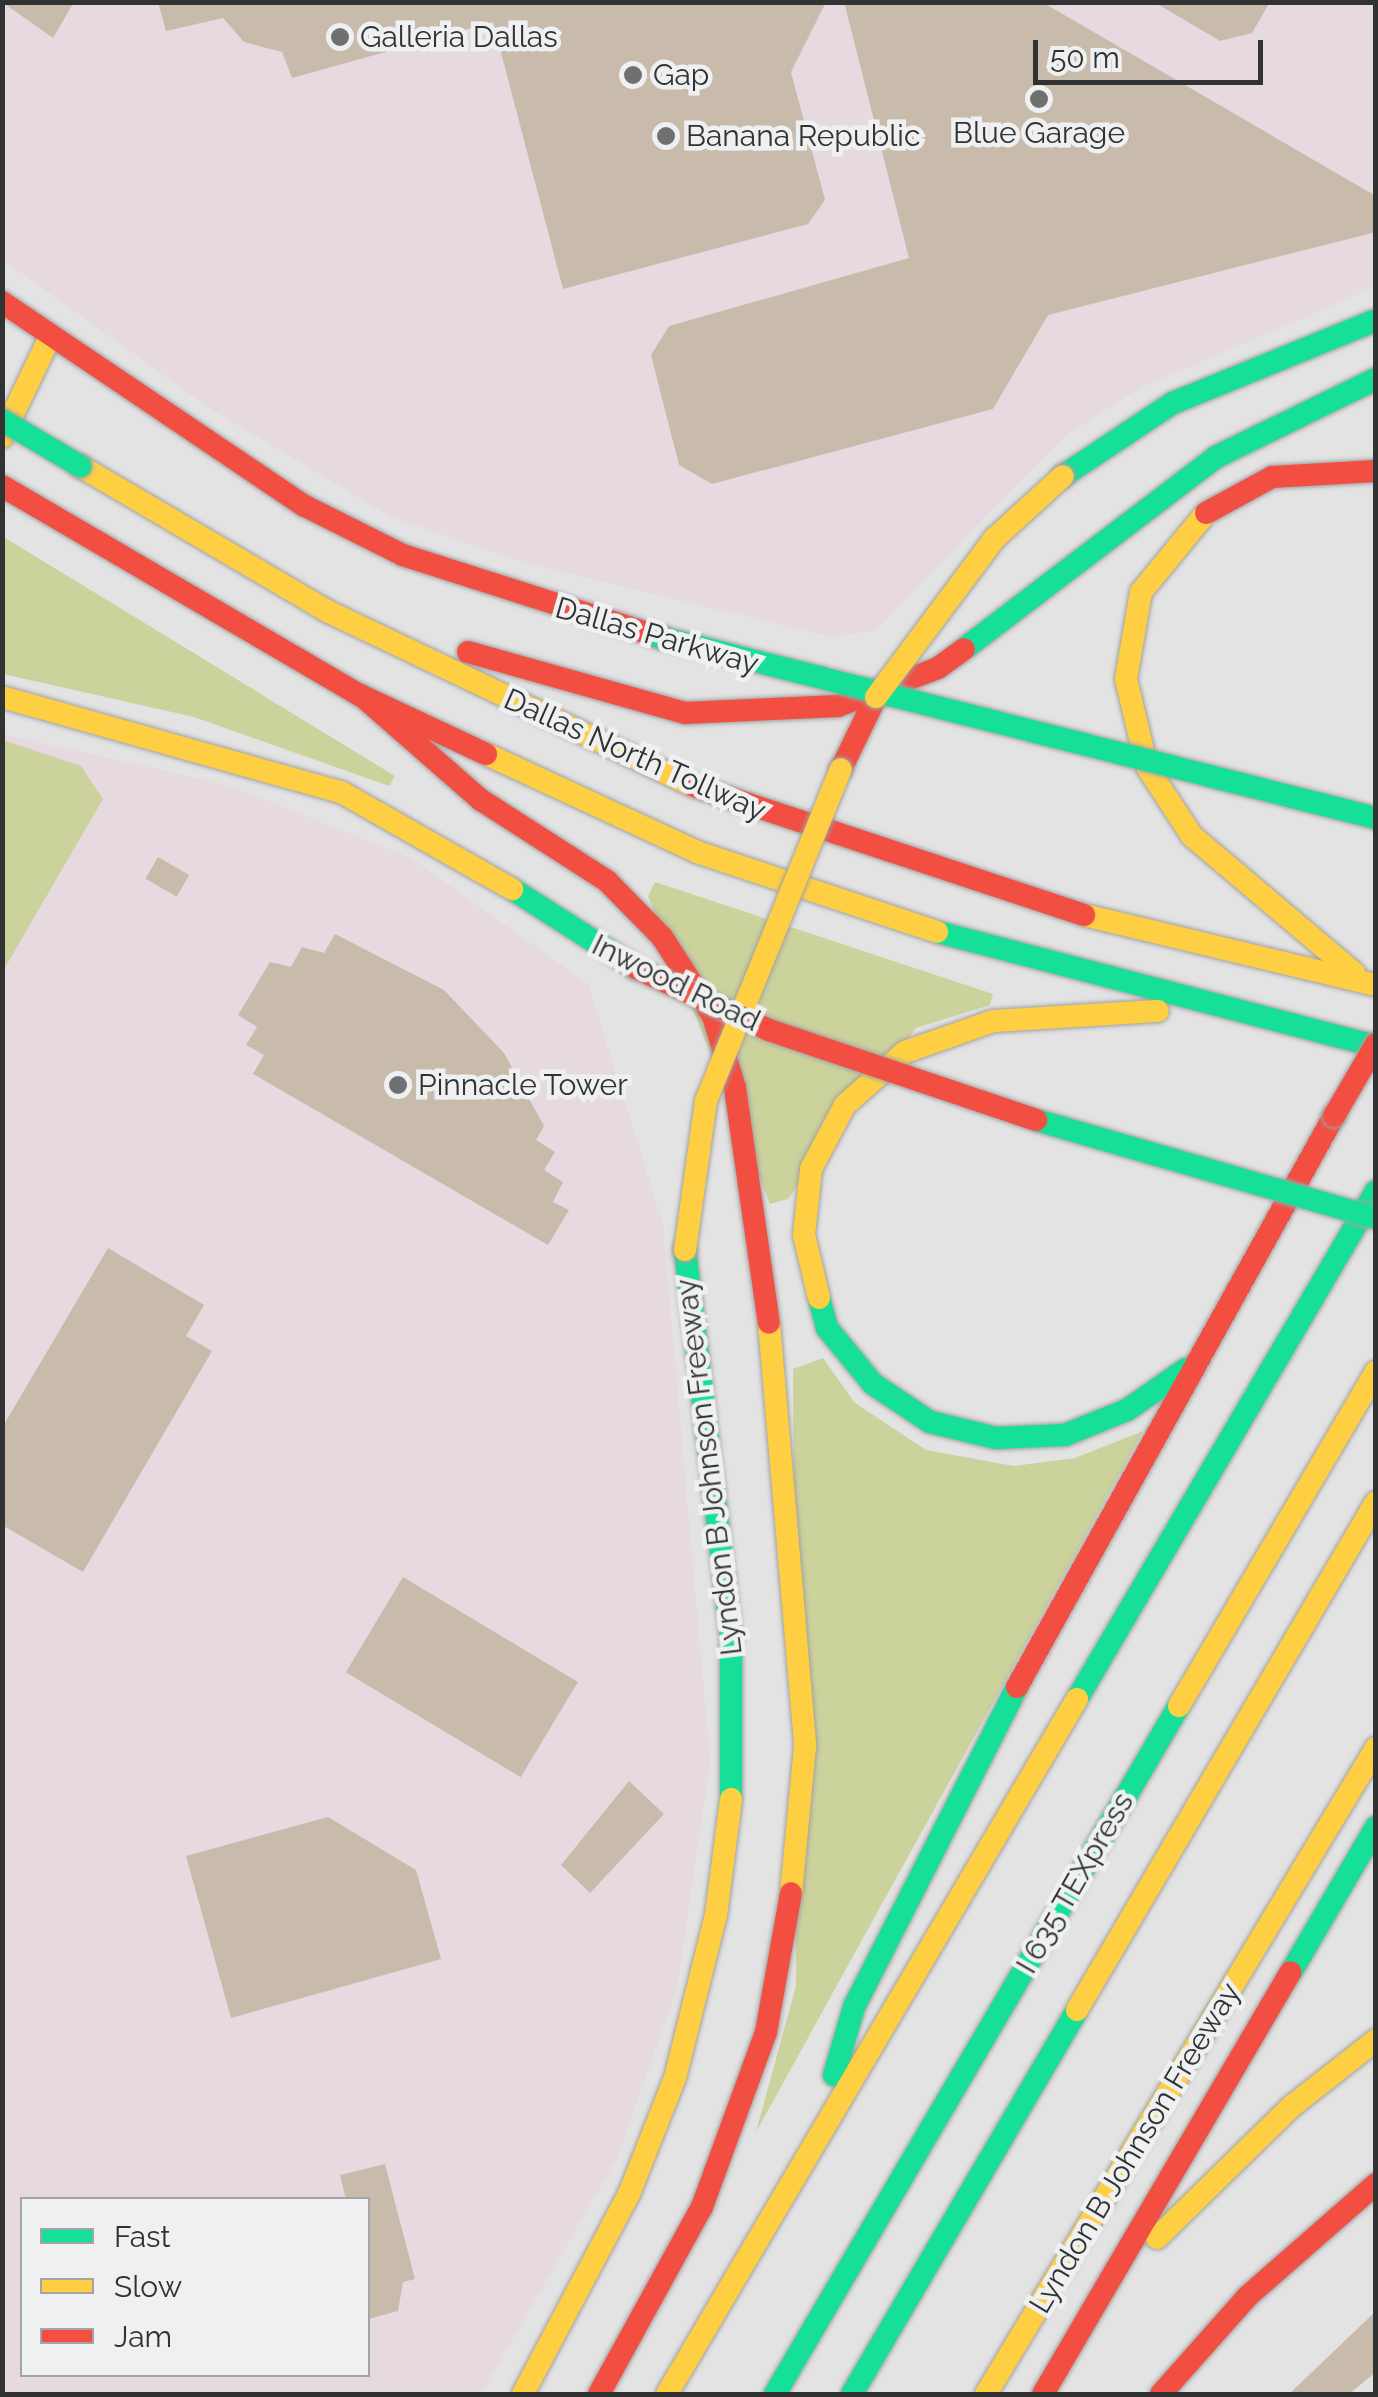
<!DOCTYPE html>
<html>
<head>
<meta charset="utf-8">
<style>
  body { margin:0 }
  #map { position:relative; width:1378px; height:2397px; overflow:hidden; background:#e3e3e3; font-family:Raleway,sans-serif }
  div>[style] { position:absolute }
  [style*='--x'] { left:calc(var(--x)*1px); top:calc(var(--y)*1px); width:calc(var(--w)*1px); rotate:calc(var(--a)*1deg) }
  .commercial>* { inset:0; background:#e6dae0 }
  .green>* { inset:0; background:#ccd29c }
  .building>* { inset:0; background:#c8bbac; transform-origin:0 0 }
  .roads { filter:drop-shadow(0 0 2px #a2a2a2) drop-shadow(0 0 2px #a2a2a2) }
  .fast>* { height:22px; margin:-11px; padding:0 11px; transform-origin:11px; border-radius:11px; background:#16e098 }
  .slow>* { height:22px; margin:-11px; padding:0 11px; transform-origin:11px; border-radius:11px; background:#ffcf43 }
  .jam>* { height:22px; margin:-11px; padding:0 11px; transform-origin:11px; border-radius:11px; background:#f24e42 }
  .bridges { filter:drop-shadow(0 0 2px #a2a2a2) drop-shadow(0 0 2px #a2a2a2) }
  .fast-bridge>* { height:22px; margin:-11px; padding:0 11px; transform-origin:11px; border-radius:11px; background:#16e098 }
  .slow-bridge>* { height:22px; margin:-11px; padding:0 11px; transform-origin:11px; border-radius:11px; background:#ffcf43 }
  .jam-bridge>* { height:22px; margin:-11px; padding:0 11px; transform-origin:11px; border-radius:11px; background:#f24e42 }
  .dots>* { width:28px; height:28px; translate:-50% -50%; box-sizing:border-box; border:5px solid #eff0f1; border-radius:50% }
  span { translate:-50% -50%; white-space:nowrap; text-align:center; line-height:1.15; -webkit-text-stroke:9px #eff0f1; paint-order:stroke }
  .poi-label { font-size:30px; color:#313232 }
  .left { translate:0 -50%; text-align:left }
  .street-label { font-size:30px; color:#313232 }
  .frame { position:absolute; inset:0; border:5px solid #313232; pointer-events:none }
  .legend { position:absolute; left:20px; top:2197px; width:350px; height:180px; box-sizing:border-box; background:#eff0f1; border:2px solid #a3a4a5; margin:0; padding:12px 18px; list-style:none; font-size:30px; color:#313232 }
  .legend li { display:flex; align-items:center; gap:20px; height:50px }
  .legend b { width:50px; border:2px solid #a3a4a5 }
  .scale { position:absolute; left:1033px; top:40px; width:230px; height:45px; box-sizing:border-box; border:5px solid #313232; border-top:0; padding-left:12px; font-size:30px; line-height:35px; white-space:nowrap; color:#313232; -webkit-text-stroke:8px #eff0f1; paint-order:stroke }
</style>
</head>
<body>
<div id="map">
  <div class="commercial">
    <div style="clip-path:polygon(3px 3px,1375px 3px,1375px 287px,1140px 388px,1066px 435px,876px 630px,831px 637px,525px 563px,391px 517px,212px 410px,3px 260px)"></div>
    <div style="clip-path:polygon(evenodd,3px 734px,228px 785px,411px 858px,588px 984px,663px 1224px,710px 1761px,677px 1989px,617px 2158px,481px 2394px,3px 2394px,3px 734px,22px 2200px,368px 2200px,368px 2374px,22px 2374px,22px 2200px)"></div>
  </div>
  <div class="green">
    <div style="clip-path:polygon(2px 536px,395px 776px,389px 786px,194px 717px,3px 674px)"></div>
    <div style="clip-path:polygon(3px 740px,81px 766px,103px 799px,3px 971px)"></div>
    <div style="clip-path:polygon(655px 882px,993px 994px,990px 1005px,916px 1028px,788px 1199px,770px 1204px,648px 896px)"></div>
    <div style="clip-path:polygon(823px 1358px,855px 1403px,926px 1450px,1014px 1466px,1075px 1458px,1143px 1431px,756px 2132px,796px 1986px,793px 1369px)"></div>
  </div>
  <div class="building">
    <div style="clip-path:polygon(2px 2px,74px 2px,53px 38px)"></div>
    <div style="clip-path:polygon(158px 2px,826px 2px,791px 72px,825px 200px,808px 224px,563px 289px,493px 22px,292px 78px,282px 52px,244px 42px,223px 18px,166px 31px)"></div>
    <div style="clip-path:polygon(844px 2px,1042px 2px,1376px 196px,1376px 232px,1048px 315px,993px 409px,712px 484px,679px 465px,651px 355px,669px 326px,909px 258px)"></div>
    <div style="clip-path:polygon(1154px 2px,1270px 2px,1252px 33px,1220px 41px)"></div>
    <div style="left:158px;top:857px;width:36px;height:25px;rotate:30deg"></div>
    <div style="clip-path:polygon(335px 934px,444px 990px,504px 1053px,544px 1126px,536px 1140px,555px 1152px,544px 1170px,563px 1182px,553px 1202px,569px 1210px,548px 1245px,253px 1074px,264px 1055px,246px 1045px,257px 1027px,238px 1015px,270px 962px,291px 967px,302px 947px,324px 953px)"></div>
    <div style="clip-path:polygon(108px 1248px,204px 1305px,186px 1336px,212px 1351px,83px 1572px,2px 1525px,2px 1428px)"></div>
    <div style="left:403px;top:1577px;width:204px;height:111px;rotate:31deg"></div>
    <div style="clip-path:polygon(629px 1781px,664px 1814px,590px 1893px,561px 1865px)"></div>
    <div style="clip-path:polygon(328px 1817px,416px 1870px,441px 1959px,231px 2018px,186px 1856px)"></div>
    <div style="clip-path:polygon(385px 2164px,415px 2279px,403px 2282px,398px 2311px,368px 2319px,368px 2200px,346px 2200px,340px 2175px)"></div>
    <div style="clip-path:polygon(1376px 2311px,1376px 2372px,1349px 2394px,1289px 2394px)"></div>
  </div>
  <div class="roads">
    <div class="fast">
      <div style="--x:1063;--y:476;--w:132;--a:-33.6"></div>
      <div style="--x:1173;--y:403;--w:219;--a:-22.2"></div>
      <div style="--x:964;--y:649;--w:317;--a:-37.3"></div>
      <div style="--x:1216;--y:457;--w:178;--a:-26"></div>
      <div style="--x:512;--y:889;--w:147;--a:32.5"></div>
      <div style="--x:937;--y:932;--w:454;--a:14.6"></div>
      <div style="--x:685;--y:1250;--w:390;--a:83.2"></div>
      <div style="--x:731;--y:1637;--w:162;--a:90"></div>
      <div style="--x:819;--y:1298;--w:31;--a:75"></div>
      <div style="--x:827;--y:1328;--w:72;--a:50.6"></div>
      <div style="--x:873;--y:1384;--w:69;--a:33.7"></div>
      <div style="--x:930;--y:1422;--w:68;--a:13.6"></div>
      <div style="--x:996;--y:1438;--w:69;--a:-2.5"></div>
      <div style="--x:1065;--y:1435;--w:67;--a:-22"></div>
      <div style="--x:1127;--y:1410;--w:72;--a:-34.8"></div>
      <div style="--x:1077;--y:1699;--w:589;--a:-59.52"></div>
      <div style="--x:1291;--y:1972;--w:168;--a:-59.6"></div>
      <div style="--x:834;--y:2075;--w:71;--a:-73.6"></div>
      <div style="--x:854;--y:2007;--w:359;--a:-63"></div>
      <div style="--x:775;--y:2394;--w:798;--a:-59.58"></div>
      <div style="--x:852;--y:2394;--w:445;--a:-59.6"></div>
    </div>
    <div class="slow">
      <div style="--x:2;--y:437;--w:111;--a:-64.4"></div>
      <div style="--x:80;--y:466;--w:286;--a:30.4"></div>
      <div style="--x:327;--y:611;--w:407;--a:25.5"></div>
      <div style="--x:1206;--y:513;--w:102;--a:129.4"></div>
      <div style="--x:1141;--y:592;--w:88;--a:99.8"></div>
      <div style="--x:1126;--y:679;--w:90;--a:76.6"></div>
      <div style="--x:1147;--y:767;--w:82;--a:56.9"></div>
      <div style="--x:1192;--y:836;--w:212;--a:40.2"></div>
      <div style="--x:2;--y:697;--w:352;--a:15.7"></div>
      <div style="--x:341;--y:792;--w:197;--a:29.6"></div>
      <div style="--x:486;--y:754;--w:233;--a:24.9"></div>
      <div style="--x:697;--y:852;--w:253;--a:18.4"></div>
      <div style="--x:1084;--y:915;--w:300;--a:13.5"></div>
      <div style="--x:819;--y:1298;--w:65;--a:-103.4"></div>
      <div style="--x:804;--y:1235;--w:66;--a:-83.9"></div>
      <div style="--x:811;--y:1169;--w:72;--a:-62"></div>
      <div style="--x:845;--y:1105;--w:80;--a:-41.5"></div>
      <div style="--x:905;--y:1052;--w:93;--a:-19.4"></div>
      <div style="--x:993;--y:1021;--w:165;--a:-3.5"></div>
      <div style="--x:769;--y:1323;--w:425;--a:85.1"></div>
      <div style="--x:805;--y:1746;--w:148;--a:95.4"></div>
      <div style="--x:1179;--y:1706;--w:388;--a:-59.5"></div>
      <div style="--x:1077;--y:2010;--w:589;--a:-59.52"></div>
      <div style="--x:1157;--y:2238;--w:189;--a:-44.4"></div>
      <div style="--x:1292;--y:2106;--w:107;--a:-38.2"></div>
      <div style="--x:523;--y:2394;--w:226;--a:-62.1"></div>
      <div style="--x:629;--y:2194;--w:125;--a:-68.4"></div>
      <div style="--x:675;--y:2078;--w:168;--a:-75.9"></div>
      <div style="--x:716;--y:1915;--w:117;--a:-82.6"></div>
      <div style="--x:667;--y:2394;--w:807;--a:-59.46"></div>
      <div style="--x:986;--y:2394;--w:755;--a:-58.88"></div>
    </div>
    <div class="jam">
      <div style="--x:2;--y:302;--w:365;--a:34"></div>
      <div style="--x:305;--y:506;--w:110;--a:26.6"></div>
      <div style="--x:403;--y:555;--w:270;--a:17.7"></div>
      <div style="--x:2;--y:486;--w:417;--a:30.3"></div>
      <div style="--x:362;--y:696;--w:137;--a:25.1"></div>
      <div style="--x:1206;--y:513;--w:75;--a:-28.6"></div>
      <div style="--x:1272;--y:477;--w:104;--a:-3.3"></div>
      <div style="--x:468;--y:652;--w:225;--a:15.7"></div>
      <div style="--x:685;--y:713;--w:153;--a:-2.6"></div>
      <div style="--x:838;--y:706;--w:107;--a:-20.8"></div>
      <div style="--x:938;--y:668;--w:32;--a:-36"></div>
      <div style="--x:362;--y:696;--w:158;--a:41.2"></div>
      <div style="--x:481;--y:800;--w:150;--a:32.7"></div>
      <div style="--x:607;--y:881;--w:78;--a:45.5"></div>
      <div style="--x:662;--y:937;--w:94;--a:57.2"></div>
      <div style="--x:713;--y:1016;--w:75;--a:73"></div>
      <div style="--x:735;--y:1088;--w:237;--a:81.8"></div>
      <div style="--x:841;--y:769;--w:80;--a:-64.1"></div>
      <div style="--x:694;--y:786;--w:411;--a:18.3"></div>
      <div style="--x:1017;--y:1687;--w:653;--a:-60.96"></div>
      <div style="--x:599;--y:2394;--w:213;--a:-61.2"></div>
      <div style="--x:702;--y:2207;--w:186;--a:-69.9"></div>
      <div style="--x:766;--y:2032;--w:141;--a:-79.8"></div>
      <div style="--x:1043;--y:2394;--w:489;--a:-59.6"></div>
      <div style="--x:1161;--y:2394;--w:131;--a:-48.4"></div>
      <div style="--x:1248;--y:2296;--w:170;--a:-41.2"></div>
    </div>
  </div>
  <div class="bridges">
    <div class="fast-bridge">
      <div style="--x:2;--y:420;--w:91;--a:30.5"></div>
      <div style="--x:660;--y:637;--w:739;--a:14.19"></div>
      <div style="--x:1036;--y:1120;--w:354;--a:16.1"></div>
    </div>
    <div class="slow-bridge">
      <div style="--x:876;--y:697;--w:197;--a:-53.2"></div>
      <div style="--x:994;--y:539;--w:93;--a:-42.4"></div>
      <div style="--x:685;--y:1250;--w:150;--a:-82"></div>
      <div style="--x:706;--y:1101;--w:358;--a:-67.9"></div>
    </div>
    <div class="jam-bridge">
      <div style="--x:636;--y:968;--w:147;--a:25"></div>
      <div style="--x:769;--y:1030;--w:282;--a:18.6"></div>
      <div style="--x:1334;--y:1116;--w:83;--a:-59.7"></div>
    </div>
  </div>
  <div class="dots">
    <div style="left:340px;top:37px;background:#6f7070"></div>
    <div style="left:633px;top:75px;background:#6f7070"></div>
    <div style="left:1039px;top:99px;background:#6f7070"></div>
    <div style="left:666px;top:136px;background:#6f7070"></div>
    <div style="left:398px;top:1085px;background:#6f7070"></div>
  </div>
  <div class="poi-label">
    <span class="left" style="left:360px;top:37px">Galleria Dallas</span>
    <span class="left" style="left:653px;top:75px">Gap</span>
    <span style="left:1039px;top:133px">Blue Garage</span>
    <span class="left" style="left:686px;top:136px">Banana Republic</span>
    <span class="left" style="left:418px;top:1085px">Pinnacle Tower</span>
  </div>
  <div class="street-label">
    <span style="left:657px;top:636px;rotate:16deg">Dallas Parkway</span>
    <span style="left:635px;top:755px;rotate:24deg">Dallas North Tollway</span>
    <span style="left:676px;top:983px;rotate:26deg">Inwood Road</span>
    <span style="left:709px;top:1467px;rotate:-97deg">Lyndon B Johnson Freeway</span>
    <span style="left:1075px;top:1883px;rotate:-60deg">I 635 TEXpress</span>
    <span style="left:1135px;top:2148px;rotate:-59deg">Lyndon B Johnson Freeway</span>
  </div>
  <div class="frame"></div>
  <ul class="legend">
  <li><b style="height:12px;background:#16e098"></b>Fast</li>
  <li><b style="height:12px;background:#ffcf43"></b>Slow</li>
  <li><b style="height:12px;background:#f24e42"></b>Jam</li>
  </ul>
  <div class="scale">50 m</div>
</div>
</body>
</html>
